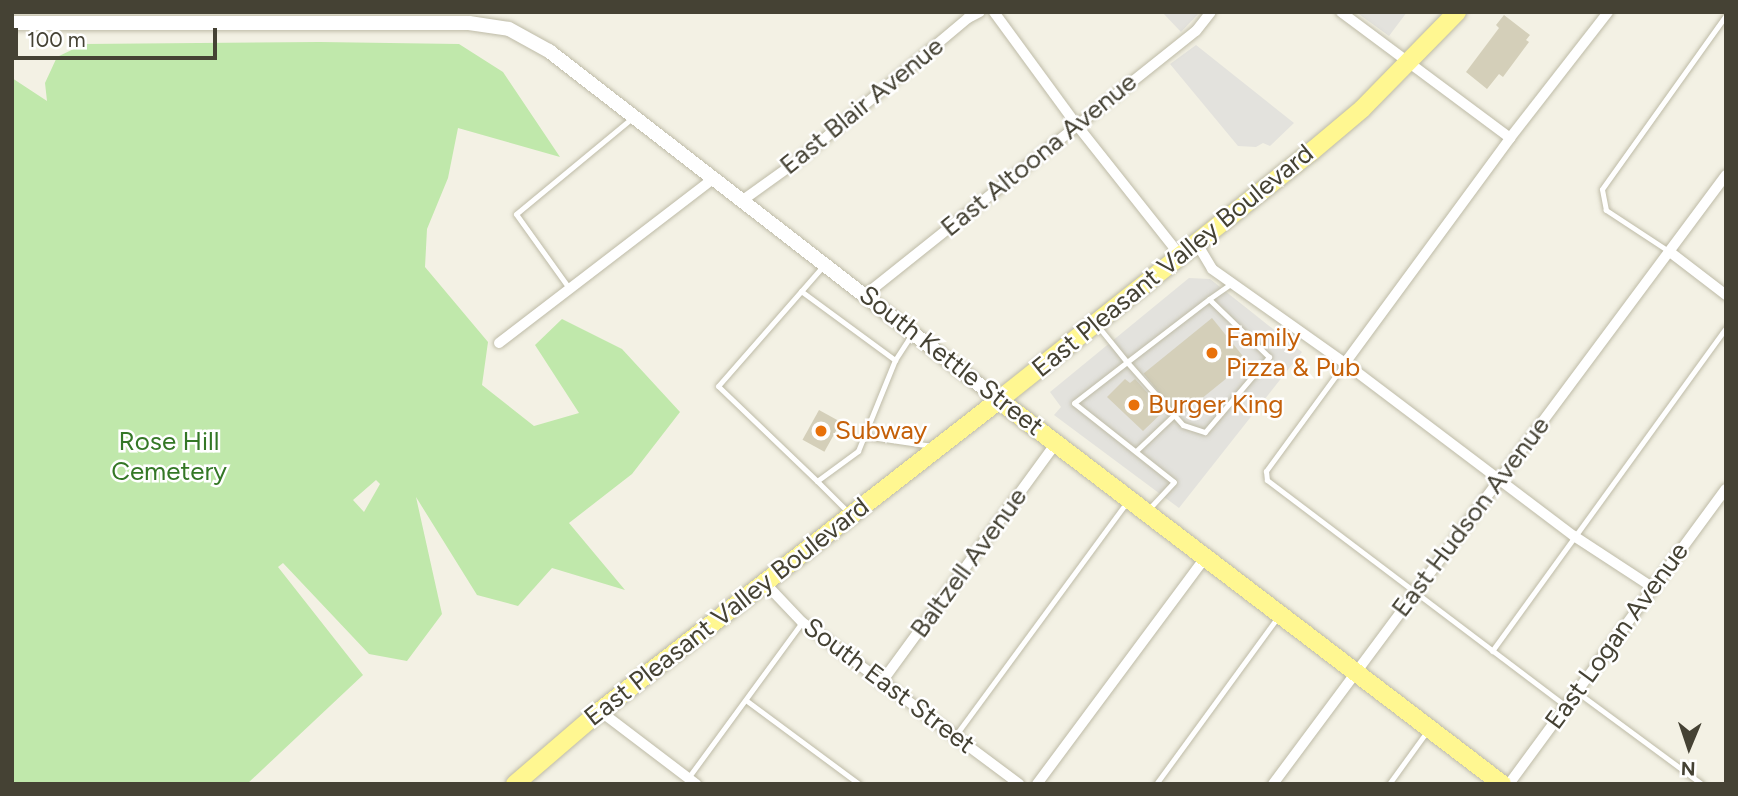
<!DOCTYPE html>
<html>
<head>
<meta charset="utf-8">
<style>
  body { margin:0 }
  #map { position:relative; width:1738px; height:796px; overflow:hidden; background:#f3f1e4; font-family:Figtree,sans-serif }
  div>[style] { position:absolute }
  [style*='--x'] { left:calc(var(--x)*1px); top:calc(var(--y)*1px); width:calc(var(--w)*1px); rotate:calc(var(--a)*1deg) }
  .green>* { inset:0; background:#c0e8ab }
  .parking>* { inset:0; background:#e3e2dd }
  .building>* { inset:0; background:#d4cfb9; transform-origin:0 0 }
  .roads { filter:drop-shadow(0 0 2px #bebba7) drop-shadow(0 0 2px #bebba7) }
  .service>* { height:5px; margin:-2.5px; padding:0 2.5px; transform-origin:2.5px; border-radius:2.5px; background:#fff }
  .minor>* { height:10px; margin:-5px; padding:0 5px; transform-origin:5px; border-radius:5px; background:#fff }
  .tertiary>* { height:14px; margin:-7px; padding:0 7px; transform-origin:7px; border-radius:7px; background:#fff }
  .primary>* { height:18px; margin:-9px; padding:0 9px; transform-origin:9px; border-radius:9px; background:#fff791 }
  .dots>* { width:19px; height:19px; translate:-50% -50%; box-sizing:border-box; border:4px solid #fff; border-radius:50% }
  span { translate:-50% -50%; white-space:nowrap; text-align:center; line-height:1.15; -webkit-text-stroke:5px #fff; paint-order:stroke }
  .street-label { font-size:26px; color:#454234 }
  .food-label { font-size:26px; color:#c56008 }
  .left { translate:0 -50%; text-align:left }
  .park-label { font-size:26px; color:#347726 }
  .frame { position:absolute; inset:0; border:14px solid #454234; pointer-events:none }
  .north { position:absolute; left:1654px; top:712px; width:70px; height:70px; -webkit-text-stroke:5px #fff; paint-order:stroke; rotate:182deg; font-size:19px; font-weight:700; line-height:28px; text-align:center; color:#454234 }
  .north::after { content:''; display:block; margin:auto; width:24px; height:32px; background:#454234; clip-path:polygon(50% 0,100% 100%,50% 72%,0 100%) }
  .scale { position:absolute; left:14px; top:28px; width:203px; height:32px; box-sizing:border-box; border:4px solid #454234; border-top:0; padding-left:9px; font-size:21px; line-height:24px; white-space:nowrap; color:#454234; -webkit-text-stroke:5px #fff; paint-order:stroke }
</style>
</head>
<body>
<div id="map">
  <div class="green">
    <div style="clip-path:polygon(evenodd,320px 42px,459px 44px,503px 72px,560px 157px,458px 128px,448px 178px,427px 229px,425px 267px,488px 342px,482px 385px,534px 426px,579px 413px,535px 345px,562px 319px,622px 349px,680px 412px,632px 474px,569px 523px,625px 590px,552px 568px,518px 606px,477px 595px,416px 497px,442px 614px,407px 661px,369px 654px,283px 563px,278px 567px,363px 675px,247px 784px,12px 784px,12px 78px,47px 101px,45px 83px,57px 57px,84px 44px,320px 42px,376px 480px,380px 484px,364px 512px,353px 500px,376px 480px)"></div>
  </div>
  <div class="parking">
    <div style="clip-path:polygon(1162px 12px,1200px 12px,1181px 32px)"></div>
    <div style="clip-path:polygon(1356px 12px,1407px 12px,1389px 36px)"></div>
    <div style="clip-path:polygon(1196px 45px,1294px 123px,1270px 146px,1263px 143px,1256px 147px,1238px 146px,1170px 64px)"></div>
    <div style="clip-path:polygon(1189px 278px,1210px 279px,1302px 352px,1179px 508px,1054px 415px,1061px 407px,1050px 392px)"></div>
  </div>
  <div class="building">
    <div style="clip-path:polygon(1504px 15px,1530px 35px,1526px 40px,1529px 42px,1503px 77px,1499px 74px,1487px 89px,1466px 72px,1499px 28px,1496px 25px)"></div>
    <div style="left:1212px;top:318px;width:56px;height:88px;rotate:51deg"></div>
    <div style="clip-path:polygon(1125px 379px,1130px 383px,1135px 379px,1164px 411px,1143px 431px,1107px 397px)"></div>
    <div style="left:819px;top:410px;width:25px;height:34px;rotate:29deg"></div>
  </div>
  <div class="roads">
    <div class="service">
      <div style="--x:1670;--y:252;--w:77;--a:-146.7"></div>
      <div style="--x:1606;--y:210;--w:21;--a:-101"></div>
      <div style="--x:1602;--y:189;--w:214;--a:-54.5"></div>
      <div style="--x:824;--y:265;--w:161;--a:131.2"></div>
      <div style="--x:718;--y:386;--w:137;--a:43.8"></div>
      <div style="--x:817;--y:481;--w:51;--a:-36.2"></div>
      <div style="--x:858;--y:451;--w:98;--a:-67.9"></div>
      <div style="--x:895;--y:360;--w:30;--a:-57"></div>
      <div style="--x:569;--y:288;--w:91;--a:-125.6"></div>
      <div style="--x:516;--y:214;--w:151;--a:-39.6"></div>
      <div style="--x:801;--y:291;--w:117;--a:36.3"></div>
      <div style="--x:1209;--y:299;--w:28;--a:-35"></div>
      <div style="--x:1097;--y:325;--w:48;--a:51"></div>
      <div style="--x:1127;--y:362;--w:84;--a:48.4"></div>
      <div style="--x:1183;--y:425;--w:23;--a:18"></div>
      <div style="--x:1205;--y:432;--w:99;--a:-49.5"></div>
      <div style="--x:1269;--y:357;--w:83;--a:-136"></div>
      <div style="--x:1209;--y:299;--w:103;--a:142.5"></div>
      <div style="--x:1127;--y:362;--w:67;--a:142.3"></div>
      <div style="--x:1074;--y:403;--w:127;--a:38.3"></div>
      <div style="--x:1174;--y:482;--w:38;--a:133"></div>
      <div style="--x:1345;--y:363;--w:134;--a:126.2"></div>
      <div style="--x:1266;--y:471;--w:9;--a:84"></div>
      <div style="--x:1267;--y:480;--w:375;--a:37.1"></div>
      <div style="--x:864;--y:436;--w:69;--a:8.4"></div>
      <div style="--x:1136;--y:451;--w:52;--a:-43.5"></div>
      <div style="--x:817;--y:481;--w:45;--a:45"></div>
      <div style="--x:1492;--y:651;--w:399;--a:-54.1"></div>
      <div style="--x:1577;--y:692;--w:155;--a:36.4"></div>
      <div style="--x:747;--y:701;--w:139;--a:36.5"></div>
      <div style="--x:955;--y:736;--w:290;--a:-53.7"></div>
      <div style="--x:688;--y:778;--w:193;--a:-53.8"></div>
      <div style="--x:1156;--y:784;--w:207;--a:-53.9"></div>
      <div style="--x:1389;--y:784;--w:67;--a:-54.2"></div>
    </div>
    <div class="minor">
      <div style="--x:994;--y:12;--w:139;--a:53.8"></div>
      <div style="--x:1076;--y:124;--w:167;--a:51.6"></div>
      <div style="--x:1341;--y:12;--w:211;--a:36.7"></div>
      <div style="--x:743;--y:200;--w:70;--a:-35.7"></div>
      <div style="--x:800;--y:159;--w:219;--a:-40"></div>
      <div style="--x:968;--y:18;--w:13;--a:-27"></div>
      <div style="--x:1196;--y:242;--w:31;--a:59"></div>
      <div style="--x:1212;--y:269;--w:163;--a:35.3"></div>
      <div style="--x:1345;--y:363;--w:287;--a:37.1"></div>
      <div style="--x:1574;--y:536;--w:93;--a:33.2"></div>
      <div style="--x:1670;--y:252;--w:71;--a:37.5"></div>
      <div style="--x:865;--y:295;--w:423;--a:-38.6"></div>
      <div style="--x:1196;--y:31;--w:24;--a:-52"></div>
      <div style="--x:499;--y:343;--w:272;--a:-37.5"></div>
      <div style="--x:1345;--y:363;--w:279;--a:-53.7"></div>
      <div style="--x:1510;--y:138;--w:160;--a:-52.1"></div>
      <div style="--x:764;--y:582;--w:55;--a:46.5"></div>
      <div style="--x:802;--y:622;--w:271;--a:36.7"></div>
      <div style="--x:881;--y:683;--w:298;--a:-53.9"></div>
      <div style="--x:600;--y:711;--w:121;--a:37.2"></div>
      <div style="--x:1037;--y:784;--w:280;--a:-53.4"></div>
      <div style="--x:1273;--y:784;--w:759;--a:-53.36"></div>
      <div style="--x:1509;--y:784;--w:366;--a:-53.7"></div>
    </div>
    <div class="tertiary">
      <div style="--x:12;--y:23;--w:457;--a:0"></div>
      <div style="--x:469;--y:23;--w:40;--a:8.5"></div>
      <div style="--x:509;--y:29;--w:46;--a:28.8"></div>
      <div style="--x:549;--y:51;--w:569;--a:37.8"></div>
    </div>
    <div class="primary">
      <div style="--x:999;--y:400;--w:633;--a:37.36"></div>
      <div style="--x:515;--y:784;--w:112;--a:-40.7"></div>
      <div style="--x:600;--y:711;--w:506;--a:-37.93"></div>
      <div style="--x:999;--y:400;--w:399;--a:-38.5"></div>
      <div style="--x:1311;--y:152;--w:67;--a:-40.1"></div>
      <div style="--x:1362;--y:109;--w:136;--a:-45.6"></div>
    </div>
  </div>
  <div class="dots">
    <div style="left:1212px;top:353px;background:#e8710a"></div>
    <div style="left:1134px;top:405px;background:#e8710a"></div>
    <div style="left:821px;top:431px;background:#e8710a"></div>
  </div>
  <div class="street-label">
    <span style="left:862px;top:106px;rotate:-39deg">East Blair Avenue</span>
    <span style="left:1039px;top:155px;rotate:-39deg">East Altoona Avenue</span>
    <span style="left:1173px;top:261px;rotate:-39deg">East Pleasant Valley Boulevard</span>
    <span style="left:951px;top:361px;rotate:38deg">South Kettle Street</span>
    <span style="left:1471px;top:517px;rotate:-53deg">East Hudson Avenue</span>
    <span style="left:969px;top:563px;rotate:-54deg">Baltzell Avenue</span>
    <span style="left:727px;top:612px;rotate:-38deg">East Pleasant Valley Boulevard</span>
    <span style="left:1617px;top:636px;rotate:-54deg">East Logan Avenue</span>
    <span style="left:889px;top:686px;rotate:37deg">South East Street</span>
  </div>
  <div class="food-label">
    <span class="left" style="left:1226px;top:353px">Family<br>Pizza &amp; Pub</span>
    <span class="left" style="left:1148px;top:405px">Burger King</span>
    <span class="left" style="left:835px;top:431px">Subway</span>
  </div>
  <div class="park-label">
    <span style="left:169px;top:457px">Rose Hill<br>Cemetery</span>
  </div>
  <div class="frame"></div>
  <div class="north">N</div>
  <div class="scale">100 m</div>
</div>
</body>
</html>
